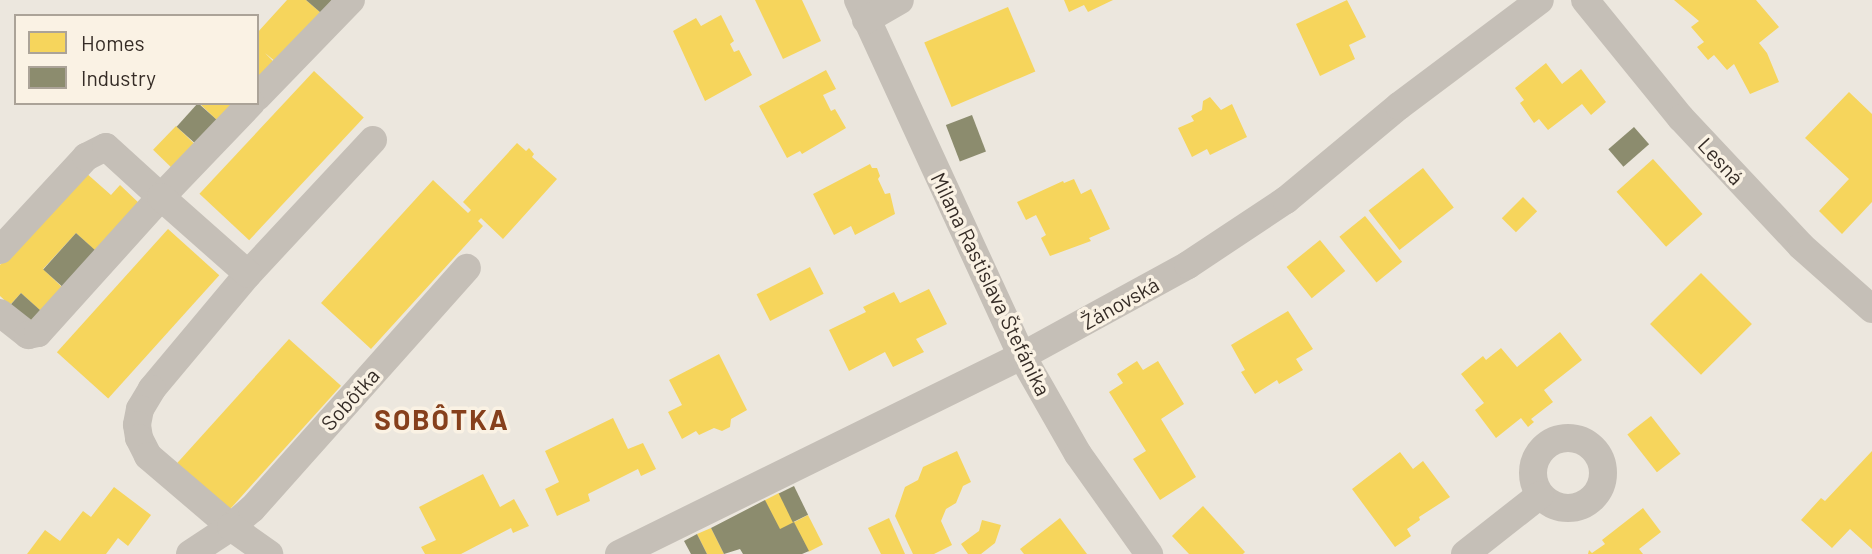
<!DOCTYPE html>
<html>
<head>
<meta charset="utf-8">
<style>
  body { margin:0 }
  #map { position:relative; width:1872px; height:554px; overflow:hidden; background:#ece7de; font-family:Barlow,sans-serif }
  div>[style] { position:absolute }
  [style*='--x'] { left:calc(var(--x)*1px); top:calc(var(--y)*1px); width:calc(var(--w)*1px); rotate:calc(var(--a)*1deg) }
  .homes>* { inset:0; background:#f6d55c; transform-origin:0 0 }
  .industry>* { inset:0; background:#8c8c6e; transform-origin:0 0 }
  .minor>* { height:28px; margin:-14px; padding:0 14px; transform-origin:14px; border-radius:14px; background:#c5bfb7 }
  .minor>.ring { margin:-14px; padding:0; box-sizing:content-box; background:none; border:28px solid #c5bfb7; border-radius:50% }
  span { translate:-50% -50%; white-space:nowrap; text-align:center; line-height:1.15; -webkit-text-stroke:7px #faf2e4; paint-order:stroke }
  .street-label { font-size:21px; color:#352c26 }
  .district-label { font-size:28px; color:#86401c; font-weight:700; letter-spacing:2px }
  .legend { position:absolute; left:14px; top:14px; width:245px; height:91px; box-sizing:border-box; background:#faf2e4; border:2px solid #aba398; margin:0; padding:9px 12px; list-style:none; font-size:21px; color:#352c26 }
  .legend li { display:flex; align-items:center; gap:14px; height:35px }
  .legend b { width:35px; border:2px solid #aba398 }
</style>
</head>
<body>
<div id="map">
  <div class="homes">
    <div style="clip-path:polygon(287px 0,306px 0,321px 13px,276px 62px,265px 53px,276px 64px,257px 84px,257px 33px)"></div>
    <div style="clip-path:polygon(755px 0,802px 0,821px 41px,783px 59px)"></div>
    <div style="clip-path:polygon(1064px 0,1113px 0,1088px 12px,1084px 5px,1069px 12px)"></div>
    <div style="clip-path:polygon(1347px 0,1366px 37px,1349px 45px,1355px 59px,1320px 76px,1296px 24px)"></div>
    <div style="clip-path:polygon(1674px 0,1756px 0,1779px 27px,1759px 43px,1767px 53px,1779px 82px,1750px 94px,1734px 64px,1727px 70px,1714px 55px,1708px 60px,1697px 47px,1704px 42px,1691px 27px,1699px 21px)"></div>
    <div style="left:1008px;top:7px;width:70px;height:91px;rotate:67deg"></div>
    <div style="clip-path:polygon(721px 15px,734px 41px,730px 44px,734px 52px,739px 50px,752px 75px,705px 101px,673px 31px,696px 18px,701px 26px)"></div>
    <div style="clip-path:polygon(1546px 63px,1562px 84px,1581px 69px,1606px 102px,1591px 115px,1582px 104px,1548px 130px,1539px 119px,1534px 123px,1520px 103px,1524px 100px,1515px 88px)"></div>
    <div style="clip-path:polygon(826px 70px,836px 89px,823px 95px,831px 111px,835px 109px,846px 128px,802px 154px,800px 151px,787px 158px,759px 106px)"></div>
    <div style="left:314px;top:71px;width:68px;height:168px;rotate:43deg"></div>
    <div style="clip-path:polygon(1849px 92px,1872px 114px,1872px 202px,1842px 234px,1819px 211px,1849px 179px,1805px 138px)"></div>
    <div style="clip-path:polygon(1210px 97px,1221px 110px,1232px 104px,1247px 137px,1210px 155px,1207px 149px,1192px 157px,1178px 128px,1194px 121px,1191px 116px,1202px 110px,1203px 101px)"></div>
    <div style="clip-path:polygon(199px 103px,238px 103px,220px 123px)"></div>
    <div style="left:176px;top:126px;width:29px;height:33px;rotate:44deg"></div>
    <div style="clip-path:polygon(517px 143px,526px 151px,529px 148px,534px 154px,532px 157px,557px 179px,503px 239px,481px 218px,478px 221px,483px 226px,371px 349px,321px 303px,433px 180px,468px 213px,471px 210px,463px 202px)"></div>
    <div style="left:1653px;top:159px;width:74px;height:49px;rotate:48deg"></div>
    <div style="clip-path:polygon(870px 164px,872px 168px,877px 168px,880px 176px,878px 179px,885px 194px,890px 193px,895px 214px,855px 235px,851px 226px,834px 235px,813px 194px)"></div>
    <div style="left:1423px;top:168px;width:50px;height:69px;rotate:52deg"></div>
    <div style="clip-path:polygon(85px 172px,111px 195px,120px 185px,141px 205px,98px 253px,76px 233px,43px 269px,64px 289px,43px 313px,21px 293px,10px 305px,0 296px,0 265px)"></div>
    <div style="clip-path:polygon(1074px 179px,1081px 194px,1091px 189px,1110px 229px,1089px 238px,1091px 241px,1050px 256px,1041px 238px,1046px 235px,1036px 215px,1026px 220px,1017px 202px,1063px 181px,1064px 183px)"></div>
    <div style="left:1523px;top:197px;width:20px;height:30px;rotate:45deg"></div>
    <div style="left:1365px;top:216px;width:59px;height:33px;rotate:51deg"></div>
    <div style="left:168px;top:229px;width:69px;height:166px;rotate:42deg"></div>
    <div style="left:1320px;top:240px;width:40px;height:43px;rotate:51deg"></div>
    <div style="left:810px;top:267px;width:30px;height:60px;rotate:63deg"></div>
    <div style="left:1701px;top:273px;width:72px;height:72px;rotate:45deg"></div>
    <div style="clip-path:polygon(929px 289px,947px 324px,916px 339px,924px 352px,893px 367px,885px 352px,849px 371px,829px 330px,866px 312px,863px 307px,894px 292px,900px 303px)"></div>
    <div style="clip-path:polygon(1288px 311px,1313px 349px,1296px 359px,1303px 370px,1279px 384px,1277px 380px,1255px 394px,1241px 372px,1245px 370px,1231px 345px)"></div>
    <div style="clip-path:polygon(1560px 332px,1582px 360px,1544px 390px,1553px 402px,1531px 419px,1534px 422px,1528px 427px,1521px 418px,1496px 438px,1475px 410px,1484px 403px,1461px 374px,1483px 356px,1486px 360px,1501px 348px,1517px 367px)"></div>
    <div style="left:289px;top:339px;width:70px;height:167px;rotate:42deg"></div>
    <div style="clip-path:polygon(719px 354px,747px 410px,731px 419px,730px 427px,722px 431px,714px 428px,699px 435px,696px 431px,682px 439px,668px 412px,682px 405px,669px 380px)"></div>
    <div style="clip-path:polygon(1137px 361px,1143px 370px,1158px 361px,1184px 404px,1161px 419px,1196px 477px,1160px 500px,1133px 459px,1146px 451px,1109px 392px,1123px 383px,1117px 374px)"></div>
    <div style="left:1651px;top:416px;width:48px;height:30px;rotate:52deg"></div>
    <div style="clip-path:polygon(613px 418px,628px 449px,643px 443px,656px 469px,641px 476px,638px 469px,588px 494px,590px 501px,557px 516px,545px 489px,559px 482px,545px 451px)"></div>
    <div style="clip-path:polygon(957px 451px,971px 482px,963px 486px,956px 503px,946px 509px,941px 521px,952px 545px,934px 554px,913px 554px,895px 516px,905px 487px,918px 480px,923px 467px)"></div>
    <div style="clip-path:polygon(1872px 451px,1872px 549px,1850px 529px,1832px 548px,1801px 520px,1821px 498px,1825px 501px)"></div>
    <div style="clip-path:polygon(1400px 452px,1413px 469px,1423px 461px,1450px 497px,1419px 517px,1420px 520px,1407px 529px,1411px 536px,1395px 547px,1352px 489px)"></div>
    <div style="clip-path:polygon(483px 474px,500px 507px,514px 499px,529px 526px,513px 533px,511px 528px,461px 554px,425px 554px,421px 547px,436px 540px,419px 507px)"></div>
    <div style="clip-path:polygon(114px 487px,151px 515px,128px 546px,118px 538px,106px 554px,27px 554px,45px 530px,60px 541px,83px 511px,91px 517px)"></div>
    <div style="left:779px;top:493px;width:33px;height:16px;rotate:63deg"></div>
    <div style="clip-path:polygon(1203px 506px,1245px 552px,1243px 554px,1189px 554px,1172px 536px)"></div>
    <div style="clip-path:polygon(1643px 508px,1661px 532px,1639px 549px,1643px 554px,1588px 554px,1589px 550px,1592px 553px,1605px 544px,1602px 540px)"></div>
    <div style="left:808px;top:515px;width:33px;height:16px;rotate:63deg"></div>
    <div style="clip-path:polygon(889px 518px,905px 554px,881px 554px,868px 528px)"></div>
    <div style="clip-path:polygon(1060px 518px,1087px 554px,1024px 554px,1020px 549px)"></div>
    <div style="clip-path:polygon(982px 520px,1001px 525px,995px 543px,981px 554px,968px 554px,961px 544px,979px 531px)"></div>
    <div style="clip-path:polygon(711px 528px,724px 554px,707px 554px,697px 534px)"></div>
  </div>
  <div class="industry">
    <div style="clip-path:polygon(306px 0,332px 0,321px 13px)"></div>
    <div style="left:198px;top:103px;width:30px;height:32px;rotate:42deg"></div>
    <div style="left:972px;top:115px;width:39px;height:28px;rotate:69deg"></div>
    <div style="left:1634px;top:127px;width:23px;height:34px;rotate:49deg"></div>
    <div style="left:76px;top:233px;width:30px;height:49px;rotate:42deg"></div>
    <div style="left:21px;top:293px;width:30px;height:16px;rotate:42deg"></div>
    <div style="left:794px;top:486px;width:32px;height:17px;rotate:64deg"></div>
    <div style="clip-path:polygon(765px 500px,780px 529px,794px 522px,809px 551px,802px 554px,743px 554px,740px 549px,724px 554px,711px 528px)"></div>
    <div style="clip-path:polygon(697px 534px,707px 554px,691px 554px,684px 541px)"></div>
  </div>
  <div class="minor">
    <div style="--x:858;--y:0;--w:392;--a:65.3"></div>
    <div style="--x:1022;--y:356;--w:113;--a:60.3"></div>
    <div style="--x:1078;--y:454;--w:123;--a:54.6"></div>
    <div style="--x:1585;--y:0;--w:152;--a:50.9"></div>
    <div style="--x:1681;--y:118;--w:175;--a:46.8"></div>
    <div style="--x:1801;--y:246;--w:95;--a:41.6"></div>
    <div style="--x:866;--y:20;--w:39;--a:-30"></div>
    <div style="--x:257;--y:97;--w:135;--a:-45.9"></div>
    <div style="--x:373;--y:140;--w:183;--a:133"></div>
    <div style="--x:248;--y:274;--w:150;--a:129.9"></div>
    <div style="--x:152;--y:389;--w:23;--a:121"></div>
    <div style="--x:140;--y:409;--w:16;--a:101"></div>
    <div style="--x:137;--y:425;--w:13;--a:81"></div>
    <div style="--x:139;--y:438;--w:20;--a:63"></div>
    <div style="--x:148;--y:456;--w:109;--a:40.5"></div>
    <div style="--x:231;--y:527;--w:28;--a:-41"></div>
    <div style="--x:252;--y:509;--w:323;--a:-48.3"></div>
    <div style="--x:0;--y:250;--w:127;--a:-47.2"></div>
    <div style="--x:86;--y:157;--w:22;--a:-27"></div>
    <div style="--x:106;--y:147;--w:74;--a:42.3"></div>
    <div style="--x:161;--y:197;--w:130;--a:-46.2"></div>
    <div style="--x:0;--y:313;--w:36;--a:38"></div>
    <div style="--x:28;--y:335;--w:10;--a:-11"></div>
    <div style="--x:38;--y:333;--w:183;--a:-47.9"></div>
    <div style="--x:161;--y:197;--w:116;--a:41.5"></div>
    <div class="ring" style="left:1533px;top:438px;width:42px;height:42px"></div>
    <div style="--x:190;--y:554;--w:49;--a:-33.4"></div>
    <div style="--x:231;--y:527;--w:47;--a:35.4"></div>
    <div style="--x:619;--y:554;--w:449;--a:-26.2"></div>
    <div style="--x:1022;--y:356;--w:189;--a:-28.7"></div>
    <div style="--x:1188;--y:265;--w:118;--a:-33.6"></div>
    <div style="--x:1286;--y:200;--w:147;--a:-39.8"></div>
    <div style="--x:1399;--y:106;--w:176;--a:-36.9"></div>
    <div style="--x:1465;--y:554;--w:95;--a:-38.2"></div>
  </div>
  <div class="street-label">
    <span style="left:1721px;top:161px;rotate:47deg">Lesná</span>
    <span style="left:991px;top:284px;rotate:64deg">Milana Rastislava Štefánika</span>
    <span style="left:1120px;top:303px;rotate:-29deg">Žánovská</span>
    <span style="left:350px;top:399px;rotate:-48deg">Sobôtka</span>
  </div>
  <div class="district-label">
    <span style="left:442px;top:419px">SOBÔTKA</span>
  </div>
  <ul class="legend">
  <li><b style="height:19px;background:#f6d55c"></b>Homes</li>
  <li><b style="height:19px;background:#8c8c6e"></b>Industry</li>
  </ul>
</div>
</body>
</html>
